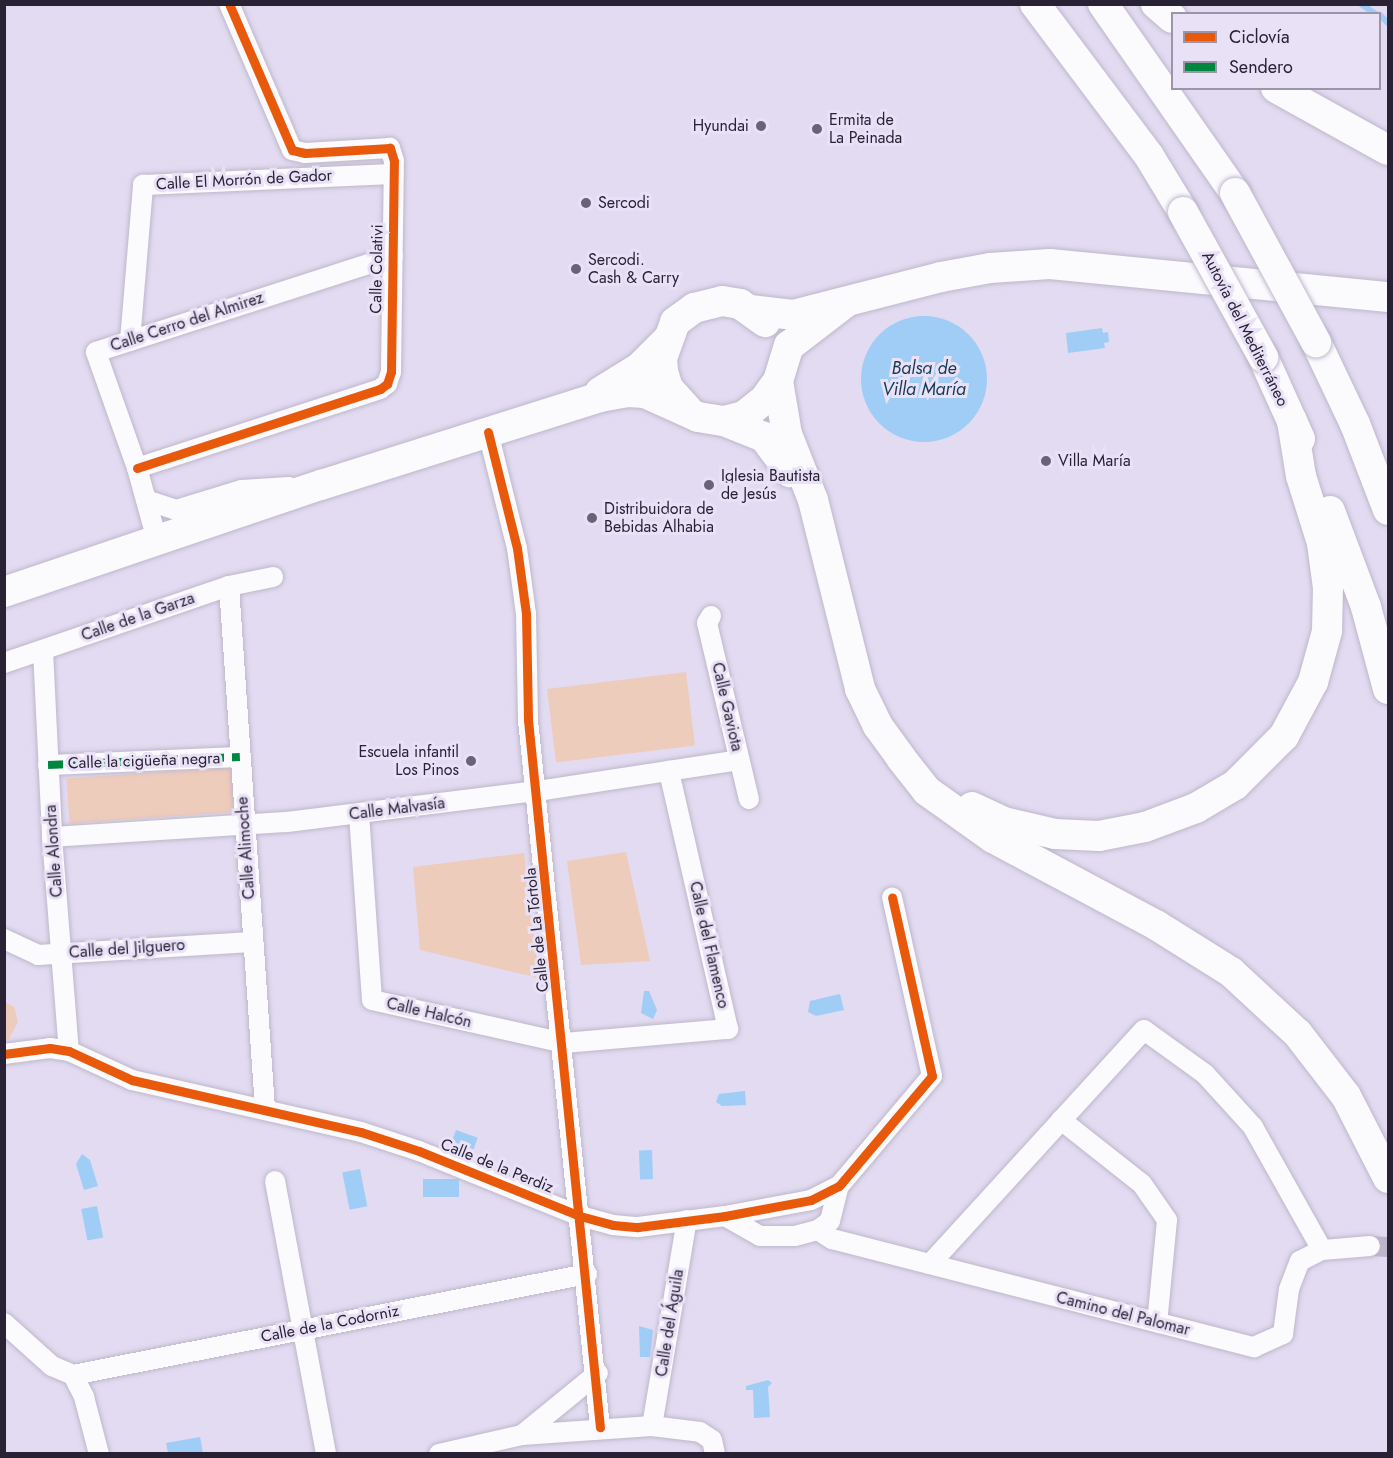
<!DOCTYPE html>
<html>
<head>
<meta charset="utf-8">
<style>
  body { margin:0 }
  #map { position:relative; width:1393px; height:1458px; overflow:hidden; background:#e2dbf1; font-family:Jost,sans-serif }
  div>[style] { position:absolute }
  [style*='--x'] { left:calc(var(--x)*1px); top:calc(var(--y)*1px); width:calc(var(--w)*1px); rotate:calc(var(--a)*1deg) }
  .green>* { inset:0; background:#eeccbc; transform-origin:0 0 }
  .water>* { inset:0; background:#9fcdf6; transform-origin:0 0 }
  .round { border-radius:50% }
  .stream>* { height:6px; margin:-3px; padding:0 3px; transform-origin:3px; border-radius:3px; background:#9fcdf6 }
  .minor-tunnel>* { height:20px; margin-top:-10px; transform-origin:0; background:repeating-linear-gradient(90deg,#bdb6cb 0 20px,transparent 0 30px) }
  .roads { filter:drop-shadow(0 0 2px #beb7cb) drop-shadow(0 0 2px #beb7cb) }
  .minor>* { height:20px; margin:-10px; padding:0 10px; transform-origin:10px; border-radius:10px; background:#fbfafd }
  .highway>* { height:30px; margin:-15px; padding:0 15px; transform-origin:15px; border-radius:15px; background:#fbfafd }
  .bridges { filter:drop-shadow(0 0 2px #beb7cb) drop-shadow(0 0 2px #beb7cb) }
  .highway-bridge>* { height:30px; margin:-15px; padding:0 15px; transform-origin:15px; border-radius:15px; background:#fbfafd }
  .quiet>* { height:8px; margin-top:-4px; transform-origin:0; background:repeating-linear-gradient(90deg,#00873e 0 15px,transparent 0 23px) }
  .cycleway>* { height:9px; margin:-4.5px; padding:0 4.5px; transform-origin:4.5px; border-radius:4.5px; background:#e8590c }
  .dots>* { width:16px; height:16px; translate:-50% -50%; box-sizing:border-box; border:3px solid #e9e2f7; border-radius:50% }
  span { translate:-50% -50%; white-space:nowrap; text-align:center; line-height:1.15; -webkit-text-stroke:6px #e9e2f7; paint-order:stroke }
  .poi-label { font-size:16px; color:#292235 }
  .left { translate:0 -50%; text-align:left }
  .right { translate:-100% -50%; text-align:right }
  .street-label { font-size:16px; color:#292235 }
  .water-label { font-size:18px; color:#143a53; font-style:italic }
  .frame { position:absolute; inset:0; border:6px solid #292235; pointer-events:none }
  .legend { position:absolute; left:1171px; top:12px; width:210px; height:78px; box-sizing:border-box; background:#e9e2f7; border:2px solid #9c95a9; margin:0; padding:8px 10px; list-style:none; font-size:18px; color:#292235 }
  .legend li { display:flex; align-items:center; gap:12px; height:30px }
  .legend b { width:30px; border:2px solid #9c95a9 }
</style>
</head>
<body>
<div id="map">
  <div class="green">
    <div style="left:686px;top:672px;width:74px;height:140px;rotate:83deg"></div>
    <div style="left:232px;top:767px;width:45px;height:166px;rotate:86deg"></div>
    <div style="clip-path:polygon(626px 852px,650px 961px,581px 965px,567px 861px)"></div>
    <div style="clip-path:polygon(524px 853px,539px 978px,420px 950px,413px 867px)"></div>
    <div style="clip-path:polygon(5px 1002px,14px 1007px,18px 1022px,9px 1039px,5px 1040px)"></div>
  </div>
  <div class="water">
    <div class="round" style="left:861px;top:316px;width:126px;height:126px"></div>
    <div style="clip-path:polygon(1102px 328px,1103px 333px,1108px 332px,1109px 342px,1104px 343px,1105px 348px,1068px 353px,1066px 333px)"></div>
    <div style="clip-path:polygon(644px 991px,649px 991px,657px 1010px,653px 1019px,641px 1013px)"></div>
    <div style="clip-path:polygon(840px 994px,844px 1010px,816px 1016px,808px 1012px,810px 1001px)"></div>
    <div style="clip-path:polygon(745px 1091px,746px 1105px,722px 1106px,716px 1102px,719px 1094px)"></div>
    <div style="left:456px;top:1130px;width:23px;height:12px;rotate:20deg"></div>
    <div style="left:652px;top:1150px;width:29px;height:13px;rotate:88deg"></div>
    <div style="clip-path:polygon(82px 1154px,90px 1160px,98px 1186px,84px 1190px,76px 1164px)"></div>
    <div style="left:360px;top:1169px;width:38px;height:18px;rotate:79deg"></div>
    <div style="left:459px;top:1179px;width:18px;height:36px;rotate:90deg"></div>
    <div style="left:97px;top:1206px;width:32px;height:16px;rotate:79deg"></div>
    <div style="clip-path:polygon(639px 1326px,653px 1330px,650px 1357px,640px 1357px)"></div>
    <div style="clip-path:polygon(768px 1380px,772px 1383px,768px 1387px,770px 1417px,754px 1418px,753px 1390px,746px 1390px,746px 1386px)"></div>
    <div style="clip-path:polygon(200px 1437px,203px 1453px,168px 1453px,166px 1443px)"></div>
  </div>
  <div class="stream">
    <div style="--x:1361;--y:4;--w:18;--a:34"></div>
    <div style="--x:1380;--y:15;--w:11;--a:45"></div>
  </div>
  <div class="minor-tunnel">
    <div style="--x:1370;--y:1246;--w:18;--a:3"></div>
  </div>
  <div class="roads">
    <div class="minor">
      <div style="--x:130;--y:341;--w:157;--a:-85.2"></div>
      <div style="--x:143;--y:185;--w:251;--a:-2.5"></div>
      <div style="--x:488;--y:432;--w:120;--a:76"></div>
      <div style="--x:517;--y:548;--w:67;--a:82.2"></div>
      <div style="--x:526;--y:614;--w:106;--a:88.9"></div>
      <div style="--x:528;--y:720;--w:711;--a:84.19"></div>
      <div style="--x:137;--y:468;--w:256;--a:-18"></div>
      <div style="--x:380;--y:389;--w:9;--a:-36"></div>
      <div style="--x:387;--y:384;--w:13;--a:-72"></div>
      <div style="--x:391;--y:372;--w:211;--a:-89.2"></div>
      <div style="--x:394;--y:161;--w:14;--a:-107"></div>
      <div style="--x:390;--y:148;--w:85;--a:176.6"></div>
      <div style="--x:305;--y:153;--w:13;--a:-167"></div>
      <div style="--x:292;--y:150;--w:159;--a:-113.3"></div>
      <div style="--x:146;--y:500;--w:32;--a:18"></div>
      <div style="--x:176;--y:510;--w:69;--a:-16.9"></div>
      <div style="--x:242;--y:490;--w:47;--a:-3.7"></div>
      <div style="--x:157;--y:540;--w:75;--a:-105.5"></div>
      <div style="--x:137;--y:468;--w:123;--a:-109.5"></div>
      <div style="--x:96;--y:352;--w:312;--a:-17.9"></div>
      <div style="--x:229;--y:586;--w:524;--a:86.06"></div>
      <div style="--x:711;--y:616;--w:8;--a:120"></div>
      <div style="--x:707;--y:623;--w:181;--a:76.6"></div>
      <div style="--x:43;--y:650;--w:187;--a:87.2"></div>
      <div style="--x:52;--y:837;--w:215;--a:85.5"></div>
      <div style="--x:4;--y:663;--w:238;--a:-18.9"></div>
      <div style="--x:229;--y:586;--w:45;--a:-11.6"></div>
      <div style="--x:48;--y:765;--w:192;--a:-2.4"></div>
      <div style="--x:359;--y:814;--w:186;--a:86"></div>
      <div style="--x:372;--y:1000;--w:197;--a:12.6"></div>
      <div style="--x:564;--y:1043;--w:165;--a:-4.9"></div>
      <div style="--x:728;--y:1029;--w:265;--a:-102.9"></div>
      <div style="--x:52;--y:837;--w:235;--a:-3.7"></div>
      <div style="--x:287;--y:822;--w:252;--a:-7.1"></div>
      <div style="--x:537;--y:791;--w:204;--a:-8.7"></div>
      <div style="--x:4;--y:939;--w:38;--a:25"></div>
      <div style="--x:38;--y:955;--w:214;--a:-3.5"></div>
      <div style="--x:4;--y:1054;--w:46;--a:-7.4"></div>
      <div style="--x:50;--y:1048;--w:19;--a:9"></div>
      <div style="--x:69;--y:1051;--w:69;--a:24.7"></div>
      <div style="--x:132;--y:1080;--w:235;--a:12.8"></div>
      <div style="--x:361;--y:1132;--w:61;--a:18.1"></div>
      <div style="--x:419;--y:1151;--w:174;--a:22"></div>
      <div style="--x:580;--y:1216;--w:34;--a:15"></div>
      <div style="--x:613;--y:1225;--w:25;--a:5"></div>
      <div style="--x:638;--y:1227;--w:88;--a:-7.2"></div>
      <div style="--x:725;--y:1216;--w:87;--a:-10.5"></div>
      <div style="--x:811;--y:1200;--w:31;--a:-27"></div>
      <div style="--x:839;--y:1186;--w:144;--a:-49.8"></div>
      <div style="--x:932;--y:1076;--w:183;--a:-102.6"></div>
      <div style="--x:1061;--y:1120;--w:103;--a:38.3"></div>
      <div style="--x:1142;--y:1184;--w:44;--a:55.2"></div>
      <div style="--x:1167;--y:1220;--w:103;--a:95.5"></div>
      <div style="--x:275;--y:1181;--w:278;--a:79.4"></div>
      <div style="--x:725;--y:1216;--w:40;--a:29.7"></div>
      <div style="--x:760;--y:1236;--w:35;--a:0"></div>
      <div style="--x:795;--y:1236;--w:24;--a:-15"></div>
      <div style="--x:818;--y:1230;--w:15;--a:-37"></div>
      <div style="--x:830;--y:1221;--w:36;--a:-76"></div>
      <div style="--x:818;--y:1230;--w:17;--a:33"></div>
      <div style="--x:832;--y:1239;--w:436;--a:14.4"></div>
      <div style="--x:1254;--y:1347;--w:32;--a:-24"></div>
      <div style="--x:1283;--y:1334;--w:45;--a:-82.4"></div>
      <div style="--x:1289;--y:1289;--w:30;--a:-69"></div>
      <div style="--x:1300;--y:1261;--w:25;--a:-27"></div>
      <div style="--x:1322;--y:1250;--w:48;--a:-4.8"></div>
      <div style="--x:930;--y:1264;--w:317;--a:-47.6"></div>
      <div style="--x:1144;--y:1030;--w:75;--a:35.8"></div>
      <div style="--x:1205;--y:1074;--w:72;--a:47.8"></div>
      <div style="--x:1253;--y:1127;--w:141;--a:60.7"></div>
      <div style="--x:4;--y:1323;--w:64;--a:41.9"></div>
      <div style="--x:52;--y:1366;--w:23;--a:23"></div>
      <div style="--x:73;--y:1375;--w:25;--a:63"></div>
      <div style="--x:84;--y:1397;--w:59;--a:75.3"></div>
      <div style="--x:73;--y:1375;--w:524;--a:-11.12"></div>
      <div style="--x:652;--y:1426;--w:209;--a:-80.4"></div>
      <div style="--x:522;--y:1435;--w:130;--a:-4"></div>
      <div style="--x:652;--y:1426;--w:48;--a:7.1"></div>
      <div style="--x:700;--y:1432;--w:14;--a:34"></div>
      <div style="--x:712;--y:1440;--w:14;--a:78"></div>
      <div style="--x:439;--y:1454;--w:85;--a:-12.9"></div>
      <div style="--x:522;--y:1435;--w:98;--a:-39.2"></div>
    </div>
    <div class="highway">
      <div style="--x:1035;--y:4;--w:190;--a:53.1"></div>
      <div style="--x:1149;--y:156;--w:66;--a:58.7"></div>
      <div style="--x:1103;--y:4;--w:231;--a:55.1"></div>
      <div style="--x:1156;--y:4;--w:21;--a:41"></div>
      <div style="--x:1276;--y:88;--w:128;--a:29"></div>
      <div style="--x:750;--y:310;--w:43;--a:6.6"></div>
      <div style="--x:793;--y:315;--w:153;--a:-14.4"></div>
      <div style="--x:941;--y:277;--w:50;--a:-10.4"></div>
      <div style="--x:990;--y:268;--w:60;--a:-3.8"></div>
      <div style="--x:1050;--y:264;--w:340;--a:5.6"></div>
      <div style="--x:1316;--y:342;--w:91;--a:64.6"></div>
      <div style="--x:1355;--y:424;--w:92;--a:69"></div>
      <div style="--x:1263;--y:357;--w:90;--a:65.7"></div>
      <div style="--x:778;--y:381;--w:54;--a:80.4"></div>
      <div style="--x:787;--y:434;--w:71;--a:68.5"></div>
      <div style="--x:813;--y:500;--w:195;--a:76"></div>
      <div style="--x:860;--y:689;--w:41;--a:64.1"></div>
      <div style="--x:878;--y:726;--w:39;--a:54"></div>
      <div style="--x:901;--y:758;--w:42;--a:51.8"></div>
      <div style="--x:927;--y:791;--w:81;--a:35.5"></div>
      <div style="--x:993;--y:838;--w:185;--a:28.1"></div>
      <div style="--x:1156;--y:925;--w:89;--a:32.1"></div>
      <div style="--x:1231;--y:972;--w:91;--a:42.8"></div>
      <div style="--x:1298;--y:1034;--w:78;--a:52.3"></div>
      <div style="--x:1346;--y:1096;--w:92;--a:62.9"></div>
      <div style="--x:600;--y:392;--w:46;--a:-31.6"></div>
      <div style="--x:639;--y:368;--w:41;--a:-45"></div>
      <div style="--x:688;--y:410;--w:30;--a:-132"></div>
      <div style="--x:668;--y:388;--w:17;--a:-107"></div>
      <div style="--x:663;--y:372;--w:14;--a:-94"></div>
      <div style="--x:662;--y:358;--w:38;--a:-70"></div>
      <div style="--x:675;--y:322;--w:24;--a:-36"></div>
      <div style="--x:694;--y:308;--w:29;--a:-14"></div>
      <div style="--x:722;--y:301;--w:18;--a:9"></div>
      <div style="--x:740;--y:304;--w:31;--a:36"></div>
      <div style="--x:724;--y:421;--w:43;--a:21.8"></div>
      <div style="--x:764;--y:437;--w:44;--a:53.4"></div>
      <div style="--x:1330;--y:511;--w:103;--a:69.4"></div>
      <div style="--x:1366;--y:607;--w:85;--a:75"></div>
      <div style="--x:4;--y:592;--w:335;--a:-18.7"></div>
      <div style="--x:321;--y:485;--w:293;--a:-17.5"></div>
      <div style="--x:600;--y:397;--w:27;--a:-10"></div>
      <div style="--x:627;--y:392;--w:18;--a:3"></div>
      <div style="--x:645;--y:393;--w:58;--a:24.4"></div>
      <div style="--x:698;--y:417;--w:26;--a:9"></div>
      <div style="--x:724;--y:421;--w:21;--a:-14"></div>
      <div style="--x:744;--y:416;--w:26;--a:-39"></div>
      <div style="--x:764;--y:400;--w:24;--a:-54"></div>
      <div style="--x:778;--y:381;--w:37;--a:-73"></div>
      <div style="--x:789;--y:346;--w:71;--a:-37.5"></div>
      <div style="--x:972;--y:807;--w:35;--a:25"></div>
      <div style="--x:1004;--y:822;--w:52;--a:13.2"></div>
      <div style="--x:1055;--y:834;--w:44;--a:2.6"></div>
      <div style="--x:1099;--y:836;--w:47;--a:-11.1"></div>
      <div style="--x:1145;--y:827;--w:54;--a:-20.4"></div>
      <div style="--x:1196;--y:808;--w:45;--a:-30.5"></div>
      <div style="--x:1235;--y:785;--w:69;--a:-45"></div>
      <div style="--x:1284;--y:736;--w:61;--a:-61.8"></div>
      <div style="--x:1313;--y:682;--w:53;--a:-74.6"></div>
      <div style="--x:1327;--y:631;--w:43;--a:-88.7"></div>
      <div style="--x:1328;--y:588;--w:45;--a:-97.6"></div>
      <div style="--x:1322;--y:543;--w:70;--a:-107.4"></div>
      <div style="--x:1301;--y:476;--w:56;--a:-99.3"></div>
    </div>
  </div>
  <div class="bridges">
    <div class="highway-bridge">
      <div style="--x:1235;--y:193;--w:170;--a:61.5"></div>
      <div style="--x:1183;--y:212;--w:166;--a:61.1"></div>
    </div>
  </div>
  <div class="quiet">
    <div style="--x:48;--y:765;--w:192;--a:-2.4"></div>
  </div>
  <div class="cycleway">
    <div style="--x:488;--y:432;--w:120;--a:76"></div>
    <div style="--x:517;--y:548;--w:67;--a:82.2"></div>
    <div style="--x:526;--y:614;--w:106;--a:88.9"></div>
    <div style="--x:528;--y:720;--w:711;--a:84.19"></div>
    <div style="--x:137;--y:468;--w:256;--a:-18"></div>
    <div style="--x:380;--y:389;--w:9;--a:-36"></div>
    <div style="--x:387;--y:384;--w:13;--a:-72"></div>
    <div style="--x:391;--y:372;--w:211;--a:-89.2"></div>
    <div style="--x:394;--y:161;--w:14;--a:-107"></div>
    <div style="--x:390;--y:148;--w:85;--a:176.6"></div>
    <div style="--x:305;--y:153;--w:13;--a:-167"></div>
    <div style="--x:292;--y:150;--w:159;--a:-113.3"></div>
    <div style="--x:4;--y:1054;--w:46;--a:-7.4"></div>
    <div style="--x:50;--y:1048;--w:19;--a:9"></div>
    <div style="--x:69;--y:1051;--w:69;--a:24.7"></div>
    <div style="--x:132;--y:1080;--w:235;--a:12.8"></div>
    <div style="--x:361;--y:1132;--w:61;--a:18.1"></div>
    <div style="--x:419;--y:1151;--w:174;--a:22"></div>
    <div style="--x:580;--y:1216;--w:34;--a:15"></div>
    <div style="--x:613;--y:1225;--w:25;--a:5"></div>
    <div style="--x:638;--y:1227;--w:88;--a:-7.2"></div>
    <div style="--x:725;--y:1216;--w:87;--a:-10.5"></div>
    <div style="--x:811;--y:1200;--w:31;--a:-27"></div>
    <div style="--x:839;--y:1186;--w:144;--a:-49.8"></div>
    <div style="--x:932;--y:1076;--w:183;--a:-102.6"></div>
  </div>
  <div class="dots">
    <div style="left:761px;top:126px;background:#6a6377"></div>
    <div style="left:817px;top:129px;background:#6a6377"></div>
    <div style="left:586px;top:203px;background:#6a6377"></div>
    <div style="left:576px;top:269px;background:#6a6377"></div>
    <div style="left:1046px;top:461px;background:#6a6377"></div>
    <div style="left:709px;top:485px;background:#6a6377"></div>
    <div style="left:592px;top:518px;background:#6a6377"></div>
    <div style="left:471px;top:761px;background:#6a6377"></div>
  </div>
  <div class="poi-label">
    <span class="left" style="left:829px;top:129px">Ermita de<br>La Peinada</span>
    <span class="right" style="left:749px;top:126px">Hyundai</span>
    <span class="left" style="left:598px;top:203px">Sercodi</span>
    <span class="left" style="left:588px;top:269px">Sercodi.<br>Cash &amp; Carry</span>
    <span class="left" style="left:1058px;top:461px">Villa María</span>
    <span class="left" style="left:721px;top:485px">Iglesia Bautista<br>de Jesús</span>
    <span class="left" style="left:604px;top:518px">Distribuidora de<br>Bebidas Alhabia</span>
    <span class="right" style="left:459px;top:761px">Escuela infantil<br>Los Pinos</span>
  </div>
  <div class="street-label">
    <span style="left:244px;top:180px;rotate:-3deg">Calle El Morrón de Gador</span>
    <span style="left:377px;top:269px;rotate:-89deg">Calle Colativi</span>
    <span style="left:187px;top:322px;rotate:-18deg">Calle Cerro del Almirez</span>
    <span style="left:1245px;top:329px;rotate:63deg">Autovía del Mediterráneo</span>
    <span style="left:138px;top:617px;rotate:-19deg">Calle de la Garza</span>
    <span style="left:727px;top:707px;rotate:77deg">Calle Gaviota</span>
    <span style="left:144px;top:761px;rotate:-2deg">Calle la cigüeña negra</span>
    <span style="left:397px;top:809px;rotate:-7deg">Calle Malvasía</span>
    <span style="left:246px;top:848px;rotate:-94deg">Calle Alimoche</span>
    <span style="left:54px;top:851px;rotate:-94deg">Calle Alondra</span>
    <span style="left:537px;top:930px;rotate:-96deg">Calle de La Tórtola</span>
    <span style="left:709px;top:945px;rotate:77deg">Calle del Flamenco</span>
    <span style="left:127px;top:949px;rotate:-4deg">Calle del Jilguero</span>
    <span style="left:429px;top:1013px;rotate:13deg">Calle Halcón</span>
    <span style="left:497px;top:1166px;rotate:22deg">Calle de la Perdiz</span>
    <span style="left:1123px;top:1314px;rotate:14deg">Camino del Palomar</span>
    <span style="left:670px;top:1323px;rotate:-81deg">Calle del Águila</span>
    <span style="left:330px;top:1324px;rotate:-11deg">Calle de la Codorniz</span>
  </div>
  <div class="water-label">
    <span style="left:924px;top:379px">Balsa de<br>Villa María</span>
  </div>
  <div class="frame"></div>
  <ul class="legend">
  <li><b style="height:8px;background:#e8590c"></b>Ciclovía</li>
  <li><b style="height:8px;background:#00873e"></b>Sendero</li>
  </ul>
</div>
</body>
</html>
